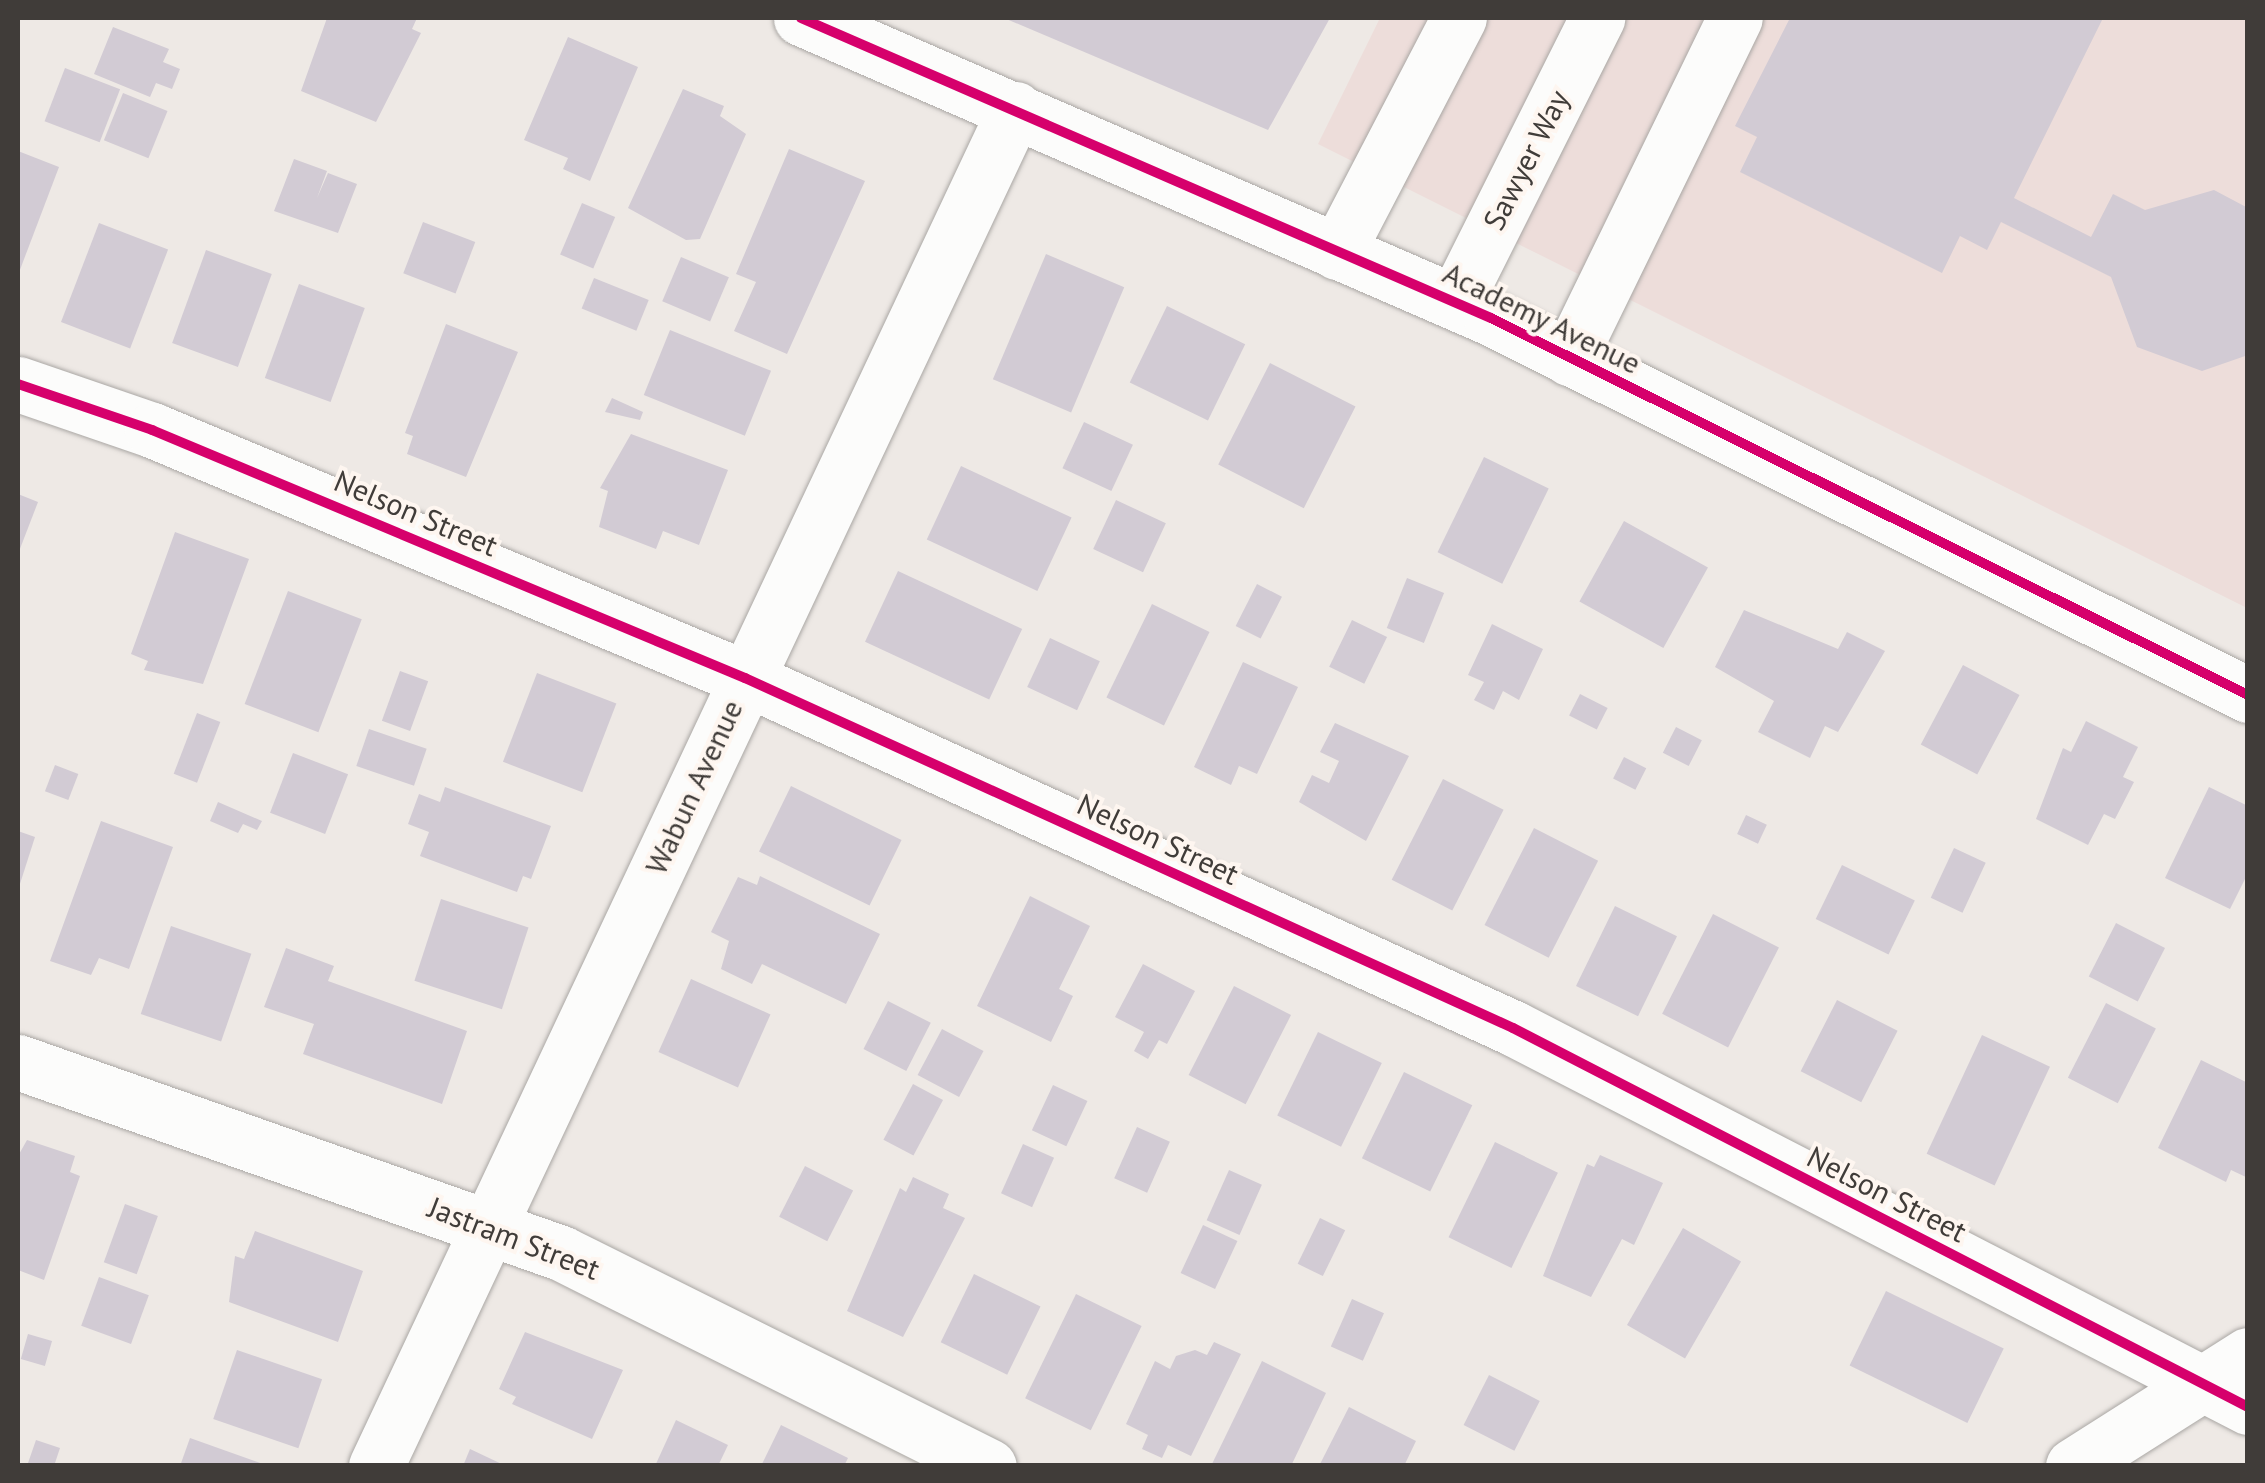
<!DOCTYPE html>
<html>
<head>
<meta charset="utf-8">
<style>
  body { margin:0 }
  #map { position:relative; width:2265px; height:1483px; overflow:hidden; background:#eee9e5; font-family:"PT Sans",sans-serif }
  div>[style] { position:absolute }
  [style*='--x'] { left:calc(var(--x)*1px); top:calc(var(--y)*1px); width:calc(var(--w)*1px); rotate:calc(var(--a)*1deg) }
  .education>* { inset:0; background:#edddda }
  .building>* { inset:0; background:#d2cbd4; transform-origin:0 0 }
  .roads { filter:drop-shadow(0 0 2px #aaa7a4) drop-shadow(0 0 2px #aaa7a4) }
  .street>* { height:55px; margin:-27.5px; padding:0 27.5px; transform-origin:27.5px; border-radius:27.5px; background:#fcfcfb }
  .secondary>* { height:55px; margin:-27.5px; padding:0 27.5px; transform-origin:27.5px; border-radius:27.5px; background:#fcfcfb }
  .primary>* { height:55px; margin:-27.5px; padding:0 27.5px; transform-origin:27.5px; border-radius:27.5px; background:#fcfcfb }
  .cycleway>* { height:10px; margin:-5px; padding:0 5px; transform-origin:5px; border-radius:5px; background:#d6006c }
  span { translate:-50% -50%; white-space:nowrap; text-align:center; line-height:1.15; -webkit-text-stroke:8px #fef6f0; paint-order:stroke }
  .street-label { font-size:30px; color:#403c39 }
  .frame { position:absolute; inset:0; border:20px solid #403c39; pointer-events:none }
</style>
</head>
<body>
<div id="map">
  <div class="education">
    <div style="clip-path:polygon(1380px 18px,2247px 18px,2247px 608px,1318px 144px)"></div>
  </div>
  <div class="building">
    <div style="clip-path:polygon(327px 18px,417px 18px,412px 29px,421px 33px,376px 122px,301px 91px)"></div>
    <div style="clip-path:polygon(1004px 18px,1330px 18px,1268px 130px)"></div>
    <div style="clip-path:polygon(1790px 18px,2103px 18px,2014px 198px,2091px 237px,2113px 194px,2145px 210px,2214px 190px,2248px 208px,2248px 355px,2202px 371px,2137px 347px,2111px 277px,2001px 222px,1987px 250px,1960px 236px,1942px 273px,1740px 172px,1757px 137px,1735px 126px)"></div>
    <div style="clip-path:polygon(113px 27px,169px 49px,163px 62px,180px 69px,172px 89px,156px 83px,150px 97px,94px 74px)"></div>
    <div style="clip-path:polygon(568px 37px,638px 67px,590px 181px,563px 169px,568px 158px,524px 140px)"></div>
    <div style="left:65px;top:68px;width:59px;height:57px;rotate:21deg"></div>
    <div style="clip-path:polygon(683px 89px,724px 106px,720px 116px,746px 134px,700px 239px,686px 240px,628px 208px)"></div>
    <div style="left:123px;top:93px;width:48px;height:51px;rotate:22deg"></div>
    <div style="clip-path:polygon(789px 149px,865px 181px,787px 354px,734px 331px,756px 282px,736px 274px)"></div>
    <div style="clip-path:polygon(18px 151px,59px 167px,18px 275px)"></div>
    <div style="clip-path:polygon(294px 159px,327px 171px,317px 198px,328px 173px,357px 184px,338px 233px,274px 211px)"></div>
    <div style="left:582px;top:203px;width:36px;height:56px;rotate:23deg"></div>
    <div style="left:423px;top:222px;width:56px;height:55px;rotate:21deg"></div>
    <div style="left:99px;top:223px;width:74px;height:106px;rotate:21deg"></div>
    <div style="left:206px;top:250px;width:70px;height:99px;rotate:20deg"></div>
    <div style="left:1046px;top:254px;width:85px;height:136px;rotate:23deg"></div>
    <div style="left:681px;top:257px;width:52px;height:48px;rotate:23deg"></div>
    <div style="left:594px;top:278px;width:59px;height:33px;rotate:22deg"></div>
    <div style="left:299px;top:284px;width:70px;height:100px;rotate:20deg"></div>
    <div style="left:1167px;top:306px;width:87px;height:85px;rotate:26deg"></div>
    <div style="clip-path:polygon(446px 324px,518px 352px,466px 477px,407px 454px,413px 436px,405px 433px)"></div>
    <div style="left:670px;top:330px;width:109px;height:70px;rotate:22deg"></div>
    <div style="left:1270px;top:363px;width:96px;height:114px;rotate:27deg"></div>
    <div style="clip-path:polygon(612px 398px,643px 412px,640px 420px,605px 412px)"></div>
    <div style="left:1084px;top:422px;width:54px;height:51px;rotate:25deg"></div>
    <div style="clip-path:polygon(631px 434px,728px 470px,699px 545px,663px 531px,656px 549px,599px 527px,608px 491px,600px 488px)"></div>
    <div style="left:1484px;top:457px;width:72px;height:106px;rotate:26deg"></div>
    <div style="left:961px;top:466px;width:122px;height:81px;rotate:25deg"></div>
    <div style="clip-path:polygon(18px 494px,38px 502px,18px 554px)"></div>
    <div style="left:1116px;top:500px;width:55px;height:54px;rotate:25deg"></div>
    <div style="left:1624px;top:521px;width:96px;height:92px;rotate:29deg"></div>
    <div style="clip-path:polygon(175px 532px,249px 559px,203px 684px,144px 670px,148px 661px,131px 654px)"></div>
    <div style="left:898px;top:571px;width:137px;height:78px;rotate:25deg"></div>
    <div style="left:1407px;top:578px;width:40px;height:54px;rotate:22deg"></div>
    <div style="left:1257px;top:584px;width:28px;height:47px;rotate:27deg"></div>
    <div style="left:288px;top:591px;width:79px;height:121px;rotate:21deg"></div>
    <div style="left:1152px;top:604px;width:64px;height:104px;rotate:26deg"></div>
    <div style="clip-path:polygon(1744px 610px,1838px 649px,1847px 632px,1885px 651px,1838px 732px,1825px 726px,1810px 758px,1758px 732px,1774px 701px,1715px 667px)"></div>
    <div style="left:1352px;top:620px;width:39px;height:52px;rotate:26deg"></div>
    <div style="clip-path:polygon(1492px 624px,1543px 649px,1519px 700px,1503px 691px,1494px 710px,1474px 700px,1484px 682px,1468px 675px)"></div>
    <div style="left:1050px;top:638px;width:55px;height:54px;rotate:25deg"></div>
    <div style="clip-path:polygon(1243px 662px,1298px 687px,1257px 774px,1239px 766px,1231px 785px,1194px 767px)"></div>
    <div style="left:1963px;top:665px;width:64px;height:90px;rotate:28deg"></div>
    <div style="left:400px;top:671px;width:30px;height:53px;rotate:20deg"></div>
    <div style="left:537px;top:673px;width:85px;height:95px;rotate:21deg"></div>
    <div style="left:1580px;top:694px;width:31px;height:24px;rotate:27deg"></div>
    <div style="left:197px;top:713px;width:25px;height:65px;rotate:21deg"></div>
    <div style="clip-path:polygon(2086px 721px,2138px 747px,2123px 777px,2134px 782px,2115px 819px,2104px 814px,2088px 845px,2036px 819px,2063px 748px,2071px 752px)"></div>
    <div style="clip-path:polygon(1335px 723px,1409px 756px,1366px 841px,1299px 802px,1312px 775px,1329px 783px,1339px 761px,1320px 752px)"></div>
    <div style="left:1676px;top:727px;width:29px;height:29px;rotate:27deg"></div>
    <div style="left:369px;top:729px;width:61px;height:39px;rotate:19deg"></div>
    <div style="left:293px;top:753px;width:59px;height:64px;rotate:21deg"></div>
    <div style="left:1624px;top:757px;width:25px;height:24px;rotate:27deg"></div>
    <div style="left:55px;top:765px;width:25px;height:28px;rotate:21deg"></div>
    <div style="left:1443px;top:779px;width:68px;height:113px;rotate:27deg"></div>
    <div style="left:791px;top:786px;width:123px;height:73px;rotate:26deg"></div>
    <div style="clip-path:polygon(445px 787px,551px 826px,531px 879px,523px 876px,517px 892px,420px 856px,429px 832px,408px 824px,419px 794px,440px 802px)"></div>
    <div style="clip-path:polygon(2209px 787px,2248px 806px,2248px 873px,2230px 909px,2165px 878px)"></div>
    <div style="clip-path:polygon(218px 802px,262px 821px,257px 830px,243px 824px,238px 833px,210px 821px)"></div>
    <div style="left:1746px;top:815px;width:23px;height:21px;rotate:25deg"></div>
    <div style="clip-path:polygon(101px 821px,173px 847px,129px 969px,99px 958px,91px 975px,50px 961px)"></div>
    <div style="left:1534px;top:828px;width:72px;height:109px;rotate:27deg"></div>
    <div style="clip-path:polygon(18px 831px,35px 837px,18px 890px)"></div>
    <div style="left:1954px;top:848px;width:35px;height:55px;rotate:25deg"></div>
    <div style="left:1842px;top:865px;width:81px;height:60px;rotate:26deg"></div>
    <div style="clip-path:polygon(760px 876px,880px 934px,846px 1004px,762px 964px,752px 984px,721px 969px,729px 941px,711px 932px,738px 877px,757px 885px)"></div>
    <div style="clip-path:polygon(1030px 896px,1090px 926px,1059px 989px,1073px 996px,1051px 1042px,977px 1006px)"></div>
    <div style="left:441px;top:899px;width:92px;height:86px;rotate:18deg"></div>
    <div style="left:1615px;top:906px;width:69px;height:89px;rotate:26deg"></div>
    <div style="left:1713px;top:914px;width:74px;height:112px;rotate:27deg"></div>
    <div style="left:2116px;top:923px;width:55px;height:60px;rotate:27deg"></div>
    <div style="left:171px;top:926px;width:85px;height:93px;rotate:19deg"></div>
    <div style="clip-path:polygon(286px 948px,334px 966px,328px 981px,467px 1031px,442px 1104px,303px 1054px,314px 1024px,264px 1007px)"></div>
    <div style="clip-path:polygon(1143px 964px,1195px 991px,1167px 1044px,1159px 1040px,1148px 1059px,1134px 1051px,1144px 1032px,1115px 1017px)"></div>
    <div style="left:691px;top:979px;width:87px;height:80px;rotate:24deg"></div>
    <div style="left:1234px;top:986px;width:64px;height:100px;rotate:27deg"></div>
    <div style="left:1837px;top:1000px;width:68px;height:80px;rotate:27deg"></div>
    <div style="left:888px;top:1001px;width:48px;height:54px;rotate:27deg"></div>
    <div style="left:2106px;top:1003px;width:56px;height:84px;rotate:27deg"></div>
    <div style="left:942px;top:1029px;width:47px;height:52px;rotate:28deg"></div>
    <div style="left:1318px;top:1032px;width:71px;height:93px;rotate:26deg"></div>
    <div style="left:1982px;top:1035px;width:75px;height:131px;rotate:25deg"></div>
    <div style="clip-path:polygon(2201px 1060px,2248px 1083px,2248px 1178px,2231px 1170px,2226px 1182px,2158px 1148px)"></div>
    <div style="left:1404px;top:1072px;width:76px;height:96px;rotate:26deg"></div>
    <div style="left:913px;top:1084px;width:34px;height:63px;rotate:28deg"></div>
    <div style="left:1053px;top:1085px;width:38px;height:50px;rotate:25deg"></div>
    <div style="left:1137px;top:1127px;width:36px;height:56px;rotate:24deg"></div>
    <div style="clip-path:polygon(27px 1140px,75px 1156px,70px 1172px,80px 1176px,44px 1280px,18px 1270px,18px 1156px)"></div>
    <div style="left:1495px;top:1142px;width:70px;height:106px;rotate:26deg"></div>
    <div style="left:1023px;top:1144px;width:34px;height:54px;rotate:24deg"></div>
    <div style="clip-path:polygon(1600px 1155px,1663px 1183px,1634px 1245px,1622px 1239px,1591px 1297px,1543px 1276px,1587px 1164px,1594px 1167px)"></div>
    <div style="left:805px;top:1166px;width:54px;height:57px;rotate:27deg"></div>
    <div style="left:1229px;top:1170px;width:36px;height:55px;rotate:24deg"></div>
    <div style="clip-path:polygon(913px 1177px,949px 1194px,943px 1208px,965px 1218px,903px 1337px,847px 1311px,900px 1188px,906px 1192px)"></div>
    <div style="left:125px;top:1204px;width:35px;height:62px;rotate:20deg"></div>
    <div style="left:1320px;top:1218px;width:28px;height:51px;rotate:26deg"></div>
    <div style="left:1203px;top:1225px;width:38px;height:53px;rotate:25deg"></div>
    <div style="left:1683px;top:1228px;width:67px;height:112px;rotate:30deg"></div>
    <div style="clip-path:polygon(255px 1231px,363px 1271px,338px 1342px,229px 1302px,235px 1256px,244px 1259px)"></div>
    <div style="left:974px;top:1274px;width:74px;height:76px;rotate:26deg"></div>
    <div style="left:99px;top:1277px;width:53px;height:52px;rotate:20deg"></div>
    <div style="left:1886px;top:1291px;width:131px;height:83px;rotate:26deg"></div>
    <div style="left:1076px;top:1294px;width:73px;height:116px;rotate:26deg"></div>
    <div style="left:1352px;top:1299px;width:35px;height:52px;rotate:24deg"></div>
    <div style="clip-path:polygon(525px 1332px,623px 1370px,592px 1439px,512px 1404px,516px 1397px,499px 1389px)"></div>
    <div style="left:28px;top:1334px;width:25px;height:26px;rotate:16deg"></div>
    <div style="clip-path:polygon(1214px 1342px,1241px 1354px,1191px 1456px,1168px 1445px,1162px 1458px,1142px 1449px,1148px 1435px,1126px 1424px,1155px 1361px,1170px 1369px,1176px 1356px,1195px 1350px,1207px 1355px)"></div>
    <div style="left:237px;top:1350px;width:90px;height:73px;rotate:19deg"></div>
    <div style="clip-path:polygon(1262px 1361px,1326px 1393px,1291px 1466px,1211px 1466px)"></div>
    <div style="left:1489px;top:1375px;width:57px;height:56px;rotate:27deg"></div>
    <div style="clip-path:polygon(1349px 1407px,1416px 1441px,1404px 1466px,1319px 1466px)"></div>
    <div style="clip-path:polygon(676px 1420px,728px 1445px,718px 1466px,655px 1466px)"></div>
    <div style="clip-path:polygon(781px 1425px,848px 1458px,844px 1466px,761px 1466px)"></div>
    <div style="clip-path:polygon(190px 1438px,266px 1465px,266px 1466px,180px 1466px)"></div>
    <div style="clip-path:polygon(36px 1440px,60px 1448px,54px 1466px,28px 1463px)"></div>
    <div style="clip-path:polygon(470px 1449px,506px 1466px,463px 1466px)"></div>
  </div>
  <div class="roads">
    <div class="street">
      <div style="--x:1337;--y:252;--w:264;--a:-62.5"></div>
      <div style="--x:1455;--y:302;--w:318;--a:-63.4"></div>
      <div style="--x:1569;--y:358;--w:378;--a:-64"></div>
      <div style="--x:18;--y:384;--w:142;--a:18.9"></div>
      <div style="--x:152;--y:430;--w:643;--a:22.7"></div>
      <div style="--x:745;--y:678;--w:844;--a:24.5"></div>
      <div style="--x:1513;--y:1028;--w:827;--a:27.28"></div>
      <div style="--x:18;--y:1062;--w:576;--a:19.38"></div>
      <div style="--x:561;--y:1253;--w:478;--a:26.5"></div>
      <div style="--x:376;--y:1466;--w:1500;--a:-64.78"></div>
    </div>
    <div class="secondary">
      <div style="--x:801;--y:18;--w:752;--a:23.5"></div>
      <div style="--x:1491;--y:318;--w:846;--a:26.47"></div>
    </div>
    <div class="primary">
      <div style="--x:2073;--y:1466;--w:207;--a:-32.4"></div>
    </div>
  </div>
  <div class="cycleway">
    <div style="--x:801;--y:18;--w:752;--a:23.5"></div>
    <div style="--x:1491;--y:318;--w:846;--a:26.47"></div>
    <div style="--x:18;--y:384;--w:142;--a:18.9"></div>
    <div style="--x:152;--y:430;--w:643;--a:22.7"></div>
    <div style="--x:745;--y:678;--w:844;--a:24.5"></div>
    <div style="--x:1513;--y:1028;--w:827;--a:27.28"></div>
  </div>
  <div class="street-label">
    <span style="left:1526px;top:160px;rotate:-63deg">Sawyer Way</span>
    <span style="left:1542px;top:318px;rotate:26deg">Academy Avenue</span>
    <span style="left:416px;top:513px;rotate:23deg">Nelson Street</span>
    <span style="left:694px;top:787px;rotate:-65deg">Wabun Avenue</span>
    <span style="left:1158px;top:839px;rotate:25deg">Nelson Street</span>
    <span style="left:1887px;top:1194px;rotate:27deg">Nelson Street</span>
    <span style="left:514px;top:1238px;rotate:21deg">Jastram Street</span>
  </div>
  <div class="frame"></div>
</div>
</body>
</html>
